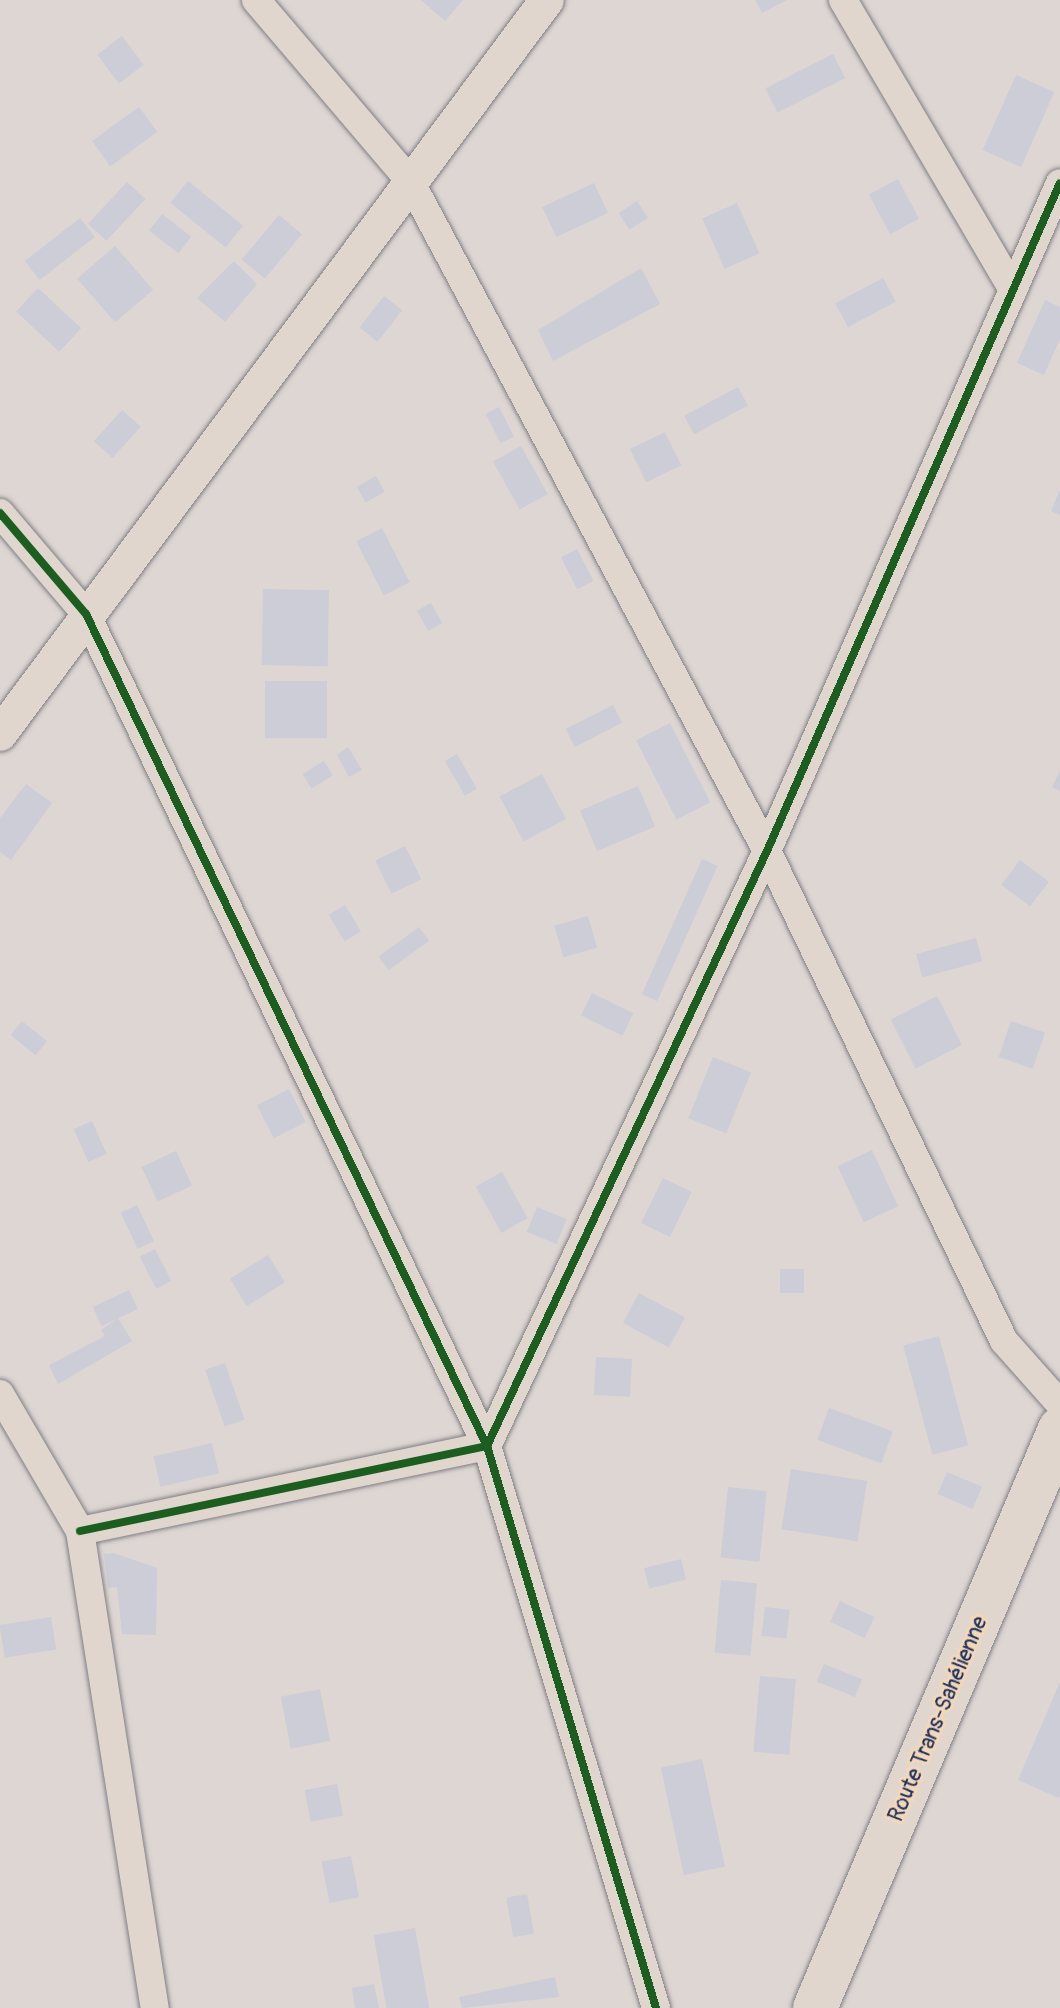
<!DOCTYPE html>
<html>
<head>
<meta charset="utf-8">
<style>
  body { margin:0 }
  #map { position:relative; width:1060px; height:2008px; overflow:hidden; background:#ded6d2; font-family:Pangolin,sans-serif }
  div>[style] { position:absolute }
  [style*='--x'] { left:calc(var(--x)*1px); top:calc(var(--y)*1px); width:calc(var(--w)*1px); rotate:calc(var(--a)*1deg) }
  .building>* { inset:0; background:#cccdd6; transform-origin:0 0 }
  .roads { filter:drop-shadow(0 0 2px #7f7f86) drop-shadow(0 0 2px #7f7f86) }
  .minor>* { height:28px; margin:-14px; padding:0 14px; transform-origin:14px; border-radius:14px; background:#e0d6cd }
  .tertiary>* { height:34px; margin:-17px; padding:0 17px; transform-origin:17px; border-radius:17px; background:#e0d6cd }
  .trunk>* { height:44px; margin:-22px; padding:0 22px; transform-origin:22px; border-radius:22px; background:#e0d6cd }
  .cycleway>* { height:8px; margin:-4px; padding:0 4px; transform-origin:4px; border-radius:4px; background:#1b5e20 }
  span { translate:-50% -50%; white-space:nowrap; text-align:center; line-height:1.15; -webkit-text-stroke:6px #f3d7b9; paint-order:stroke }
  .street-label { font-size:22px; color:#1b2f5e }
</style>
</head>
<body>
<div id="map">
  <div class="building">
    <div style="clip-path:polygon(421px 0,463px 0,445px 21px)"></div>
    <div style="clip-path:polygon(755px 0,787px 0,762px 13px)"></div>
    <div style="left:122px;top:36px;width:36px;height:31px;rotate:53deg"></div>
    <div style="left:833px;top:54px;width:27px;height:76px;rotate:63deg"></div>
    <div style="left:1016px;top:75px;width:42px;height:82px;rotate:24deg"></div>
    <div style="left:139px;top:107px;width:31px;height:58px;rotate:54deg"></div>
    <div style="left:898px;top:179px;width:45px;height:33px;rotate:62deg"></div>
    <div style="left:188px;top:181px;width:71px;height:28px;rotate:39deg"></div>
    <div style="left:127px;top:182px;width:25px;height:57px;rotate:43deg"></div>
    <div style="left:594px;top:183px;width:33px;height:57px;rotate:65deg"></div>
    <div style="left:637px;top:201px;width:20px;height:22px;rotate:57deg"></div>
    <div style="left:737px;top:203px;width:55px;height:38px;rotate:66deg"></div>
    <div style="left:162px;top:214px;width:37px;height:21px;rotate:38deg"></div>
    <div style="left:279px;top:215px;width:30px;height:58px;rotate:40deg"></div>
    <div style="left:80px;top:218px;width:24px;height:70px;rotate:52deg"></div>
    <div style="left:115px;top:246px;width:58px;height:50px;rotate:49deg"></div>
    <div style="clip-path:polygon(234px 261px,257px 284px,225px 322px,197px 298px)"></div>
    <div style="clip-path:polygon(641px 268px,660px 304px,553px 361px,538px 330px)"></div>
    <div style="left:883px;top:278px;width:27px;height:54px;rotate:62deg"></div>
    <div style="left:38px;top:288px;width:59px;height:32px;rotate:43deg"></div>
    <div style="left:384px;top:296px;width:23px;height:40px;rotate:38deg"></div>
    <div style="clip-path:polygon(1045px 300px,1060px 307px,1060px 339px,1044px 375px,1017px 363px)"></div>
    <div style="left:738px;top:387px;width:21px;height:61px;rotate:62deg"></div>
    <div style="left:499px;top:407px;width:33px;height:15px;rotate:63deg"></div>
    <div style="left:122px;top:410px;width:25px;height:42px;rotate:42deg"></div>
    <div style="left:665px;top:432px;width:37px;height:39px;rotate:64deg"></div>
    <div style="left:521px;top:446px;width:55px;height:32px;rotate:61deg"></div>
    <div style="left:376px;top:476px;width:18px;height:22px;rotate:61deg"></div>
    <div style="clip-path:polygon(1060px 490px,1060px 515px,1051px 511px)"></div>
    <div style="left:382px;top:528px;width:61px;height:29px;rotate:63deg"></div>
    <div style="left:577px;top:549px;width:36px;height:18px;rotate:63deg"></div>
    <div style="left:263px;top:589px;width:66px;height:76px;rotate:1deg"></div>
    <div style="left:431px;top:603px;width:23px;height:16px;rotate:61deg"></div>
    <div style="left:265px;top:681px;width:62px;height:57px"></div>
    <div style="left:613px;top:705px;width:20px;height:53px;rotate:63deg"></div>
    <div style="left:670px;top:723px;width:89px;height:38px;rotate:63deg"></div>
    <div style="clip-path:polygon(348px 747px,362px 770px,349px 777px,337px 755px)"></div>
    <div style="left:457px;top:754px;width:40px;height:14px;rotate:60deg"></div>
    <div style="left:324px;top:761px;width:17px;height:25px;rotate:59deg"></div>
    <div style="clip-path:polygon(1060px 771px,1060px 791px,1052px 787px)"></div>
    <div style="left:542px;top:774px;width:51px;height:48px;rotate:62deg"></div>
    <div style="clip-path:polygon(26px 784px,52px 803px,11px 860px,0 852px,0 818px)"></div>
    <div style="left:638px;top:786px;width:44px;height:63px;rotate:67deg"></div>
    <div style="left:405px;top:846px;width:37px;height:33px;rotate:64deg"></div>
    <div style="left:702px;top:859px;width:17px;height:148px;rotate:24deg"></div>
    <div style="left:1020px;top:860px;width:36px;height:31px;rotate:37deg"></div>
    <div style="left:345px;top:905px;width:31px;height:19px;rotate:59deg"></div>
    <div style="left:588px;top:916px;width:33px;height:35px;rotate:74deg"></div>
    <div style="left:419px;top:927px;width:17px;height:50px;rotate:54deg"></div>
    <div style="left:976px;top:938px;width:24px;height:62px;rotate:75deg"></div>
    <div style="left:592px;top:993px;width:46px;height:25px;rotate:26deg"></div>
    <div style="left:937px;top:996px;width:55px;height:52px;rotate:63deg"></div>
    <div style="left:22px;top:1021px;width:32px;height:18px;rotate:39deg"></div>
    <div style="left:1011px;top:1021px;width:36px;height:38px;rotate:19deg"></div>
    <div style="left:713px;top:1057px;width:41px;height:66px;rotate:22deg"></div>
    <div style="left:289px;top:1089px;width:37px;height:36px;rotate:63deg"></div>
    <div style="left:92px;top:1121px;width:36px;height:20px;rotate:66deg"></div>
    <div style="left:872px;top:1150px;width:62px;height:38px;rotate:65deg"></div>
    <div style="left:176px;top:1151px;width:38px;height:38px;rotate:65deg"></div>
    <div style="left:502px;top:1172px;width:53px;height:30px;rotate:61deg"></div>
    <div style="left:663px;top:1178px;width:32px;height:50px;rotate:26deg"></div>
    <div style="left:137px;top:1205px;width:40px;height:18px;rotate:65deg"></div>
    <div style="left:537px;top:1207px;width:32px;height:27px;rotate:22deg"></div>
    <div style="left:155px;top:1249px;width:36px;height:17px;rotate:63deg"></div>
    <div style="left:268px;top:1255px;width:32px;height:45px;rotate:58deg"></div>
    <div style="left:804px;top:1269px;width:24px;height:24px;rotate:90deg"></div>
    <div style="left:129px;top:1290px;width:21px;height:40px;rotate:65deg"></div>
    <div style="left:639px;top:1293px;width:52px;height:34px;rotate:28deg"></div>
    <div style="clip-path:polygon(118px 1318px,132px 1341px,58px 1384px,49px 1365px,105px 1336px,101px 1330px)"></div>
    <div style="left:939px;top:1336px;width:113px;height:37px;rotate:75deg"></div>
    <div style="left:596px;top:1357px;width:36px;height:38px;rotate:3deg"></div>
    <div style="left:225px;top:1363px;width:60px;height:21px;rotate:71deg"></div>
    <div style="left:829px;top:1408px;width:68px;height:34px;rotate:20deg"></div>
    <div style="left:212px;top:1443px;width:31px;height:60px;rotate:77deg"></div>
    <div style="left:791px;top:1469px;width:77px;height:61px;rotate:9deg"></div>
    <div style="left:947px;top:1472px;width:38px;height:24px;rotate:23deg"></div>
    <div style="left:728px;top:1487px;width:39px;height:71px;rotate:6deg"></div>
    <div style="clip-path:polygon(114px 1553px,157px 1568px,156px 1635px,122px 1634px,117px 1587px,108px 1588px,104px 1554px)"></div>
    <div style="left:681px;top:1559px;width:21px;height:38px;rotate:76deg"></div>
    <div style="left:721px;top:1580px;width:36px;height:73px;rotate:5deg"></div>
    <div style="left:840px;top:1601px;width:38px;height:23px;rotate:25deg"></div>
    <div style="left:765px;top:1607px;width:25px;height:29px;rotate:7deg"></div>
    <div style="left:51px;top:1617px;width:33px;height:52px;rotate:81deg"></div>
    <div style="left:824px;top:1664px;width:41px;height:19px;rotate:22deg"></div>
    <div style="left:760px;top:1676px;width:36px;height:76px;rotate:5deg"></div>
    <div style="clip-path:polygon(1060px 1682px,1060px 1796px,1059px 1798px,1018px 1780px)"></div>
    <div style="left:320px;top:1689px;width:53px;height:40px;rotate:79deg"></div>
    <div style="left:702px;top:1759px;width:110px;height:42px;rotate:78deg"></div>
    <div style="left:337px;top:1784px;width:32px;height:33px;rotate:79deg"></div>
    <div style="left:351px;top:1856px;width:42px;height:30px;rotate:79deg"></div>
    <div style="left:527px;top:1894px;width:40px;height:21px;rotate:80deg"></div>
    <div style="left:415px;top:1928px;width:81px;height:42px;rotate:80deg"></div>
    <div style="clip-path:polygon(555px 1977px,559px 1997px,462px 2008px,459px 1997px)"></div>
    <div style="clip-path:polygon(374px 1984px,379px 2008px,355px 2008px,352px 1988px)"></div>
  </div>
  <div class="roads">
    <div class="minor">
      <div style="--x:256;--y:0;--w:238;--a:49.6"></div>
      <div style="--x:410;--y:181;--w:759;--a:61.95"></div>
      <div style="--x:767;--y:851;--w:544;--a:64.19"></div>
      <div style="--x:1004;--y:1341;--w:84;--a:48.4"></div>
      <div style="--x:843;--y:0;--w:336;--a:59.6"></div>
      <div style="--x:0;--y:513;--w:133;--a:49.6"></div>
      <div style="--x:86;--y:614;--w:924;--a:64.27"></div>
      <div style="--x:487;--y:1446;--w:587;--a:73.26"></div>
      <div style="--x:0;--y:1394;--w:159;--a:59.7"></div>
      <div style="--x:80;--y:1531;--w:483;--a:81.1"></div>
      <div style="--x:80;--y:1531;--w:416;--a:-11.8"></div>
      <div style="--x:487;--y:1446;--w:658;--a:-64.8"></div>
      <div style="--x:767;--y:851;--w:729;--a:-66.32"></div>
    </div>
    <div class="tertiary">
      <div style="--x:0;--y:734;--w:915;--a:-53.31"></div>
    </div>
    <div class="trunk">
      <div style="--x:815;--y:2008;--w:629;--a:-67.06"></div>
    </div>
  </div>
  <div class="cycleway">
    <div style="--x:0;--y:513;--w:133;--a:49.6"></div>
    <div style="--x:86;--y:614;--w:924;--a:64.27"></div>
    <div style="--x:487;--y:1446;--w:587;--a:73.26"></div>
    <div style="--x:80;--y:1531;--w:416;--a:-11.8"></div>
    <div style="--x:487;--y:1446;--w:658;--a:-64.8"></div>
    <div style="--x:767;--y:851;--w:729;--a:-66.32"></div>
  </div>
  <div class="street-label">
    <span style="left:938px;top:1719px;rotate:-67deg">Route Trans-Sahélienne</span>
  </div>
</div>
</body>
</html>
